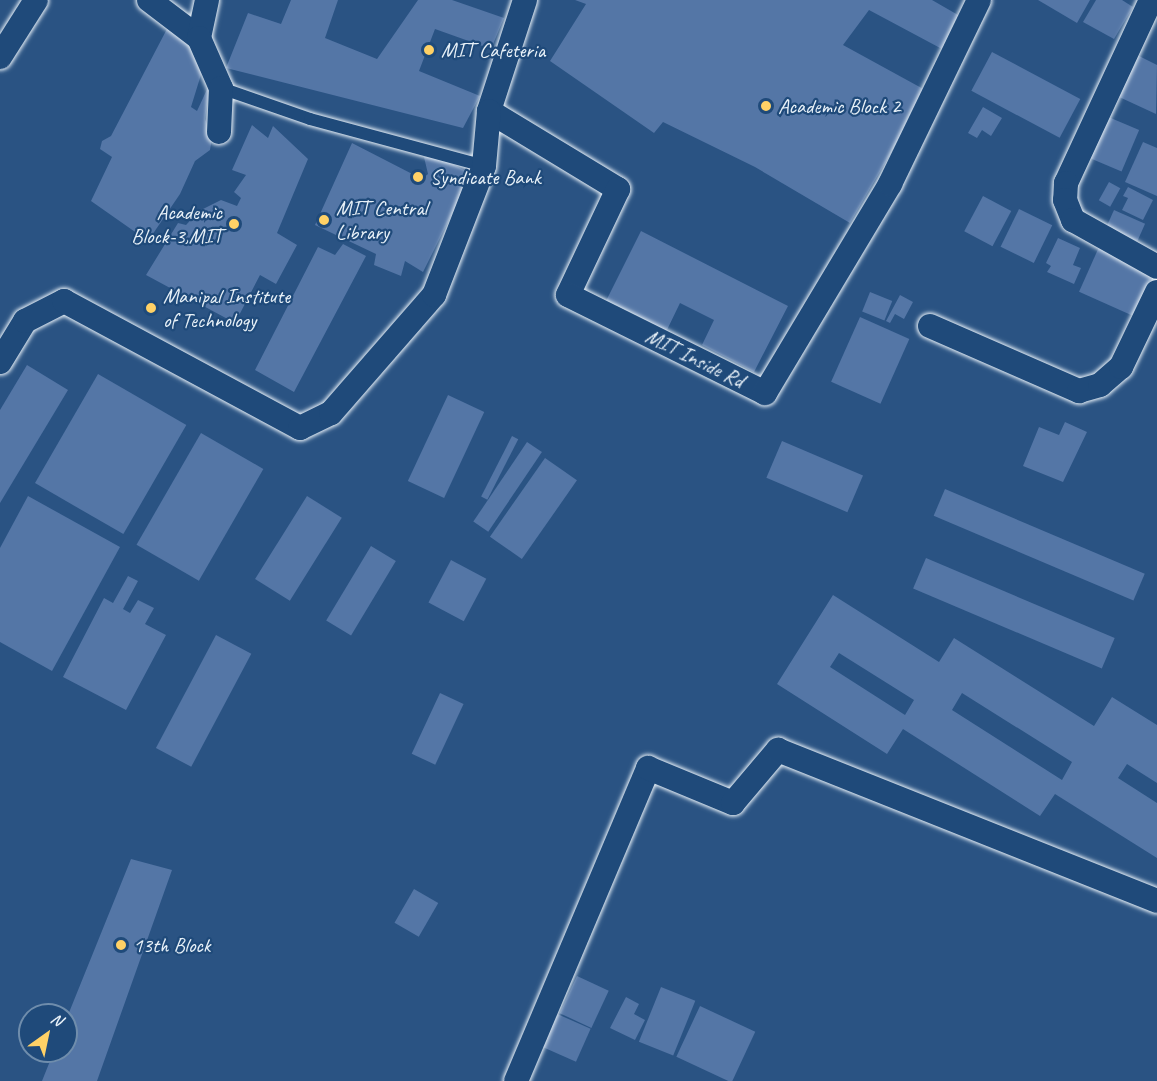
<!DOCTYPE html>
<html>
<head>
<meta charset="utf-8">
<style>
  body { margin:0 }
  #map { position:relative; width:1157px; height:1081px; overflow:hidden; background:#2a5383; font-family:Caveat,sans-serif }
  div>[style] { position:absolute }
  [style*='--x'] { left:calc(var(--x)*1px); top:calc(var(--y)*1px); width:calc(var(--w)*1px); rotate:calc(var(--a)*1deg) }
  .building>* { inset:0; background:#5476a6; transform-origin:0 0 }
  .roads { filter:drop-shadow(0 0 2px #e8f1f8) drop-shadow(0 0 2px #e8f1f8) }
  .service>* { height:12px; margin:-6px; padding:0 6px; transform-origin:6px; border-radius:6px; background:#1f4a7a }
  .minor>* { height:24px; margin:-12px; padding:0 12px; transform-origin:12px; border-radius:12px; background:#1f4a7a }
  .dots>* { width:16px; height:16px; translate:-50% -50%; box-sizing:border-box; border:3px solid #1f4a7a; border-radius:50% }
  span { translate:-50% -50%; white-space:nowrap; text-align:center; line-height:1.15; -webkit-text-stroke:4.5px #1f4a7a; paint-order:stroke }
  .poi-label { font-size:21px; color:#e8f1f8 }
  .left { translate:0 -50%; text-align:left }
  .right { translate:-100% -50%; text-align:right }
  .street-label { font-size:21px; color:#e8f1f8 }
  .north { position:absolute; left:18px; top:1003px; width:60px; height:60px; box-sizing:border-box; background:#1f4a7a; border:2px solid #6f8dac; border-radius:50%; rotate:33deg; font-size:16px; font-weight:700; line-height:24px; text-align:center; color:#e8f1f8 }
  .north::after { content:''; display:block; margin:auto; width:21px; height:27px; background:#ffd166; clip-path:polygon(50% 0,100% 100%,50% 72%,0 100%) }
</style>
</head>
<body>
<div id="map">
  <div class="building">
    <div style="clip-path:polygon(291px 0,338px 0,325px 38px,377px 59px,418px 0,452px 0,504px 18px,491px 49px,435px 29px,419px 71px,480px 96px,463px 128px,226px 68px,248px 13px,281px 24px)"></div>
    <div style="clip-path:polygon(575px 0,932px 0,965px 19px,942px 49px,869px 10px,843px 45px,927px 91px,850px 223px,755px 167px,663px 122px,654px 133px,550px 61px,586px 4px)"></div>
    <div style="clip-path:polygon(1038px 0,1090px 0,1077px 23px)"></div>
    <div style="clip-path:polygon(1096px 0,1122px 0,1133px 7px,1114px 39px,1083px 22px)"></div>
    <div style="clip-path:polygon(168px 27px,179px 31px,204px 65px,191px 107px,197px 111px,210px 83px,205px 119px,212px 138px,210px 150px,195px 161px,180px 194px,148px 241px,91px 201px,112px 157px,100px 149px,102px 141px,111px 136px)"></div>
    <div style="left:992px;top:52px;width:100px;height:44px;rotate:28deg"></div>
    <div style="clip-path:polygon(1137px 55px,1157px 65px,1156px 114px,1117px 96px)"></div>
    <div style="clip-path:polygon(983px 107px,1002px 118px,991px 136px,982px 130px,977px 138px,968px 133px)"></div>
    <div style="left:1106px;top:116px;width:36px;height:45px;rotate:23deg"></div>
    <div style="clip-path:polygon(252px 125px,268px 138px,273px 126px,308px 159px,277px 233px,297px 245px,276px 284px,260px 275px,235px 323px,146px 275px,178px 223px,186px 225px,199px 211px,221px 200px,237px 206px,241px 198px,234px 192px,246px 175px,232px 170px)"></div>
    <div style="clip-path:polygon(1143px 142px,1157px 148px,1157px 196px,1125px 182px)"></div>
    <div style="clip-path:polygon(352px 143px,422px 179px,428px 174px,424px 157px,446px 152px,448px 162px,472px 174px,423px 272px,405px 261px,401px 276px,374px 265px,376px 254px,315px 225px)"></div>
    <div style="left:1109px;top:182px;width:13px;height:21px;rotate:29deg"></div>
    <div style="clip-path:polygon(1128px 187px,1153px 200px,1143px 220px,1122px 210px,1128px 198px,1123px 196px)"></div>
    <div style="left:983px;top:196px;width:32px;height:40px;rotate:28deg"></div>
    <div style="left:1019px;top:209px;width:37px;height:42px;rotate:26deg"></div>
    <div style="left:1114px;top:210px;width:34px;height:19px;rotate:24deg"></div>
    <div style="clip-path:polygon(641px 231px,788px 306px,754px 372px,702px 345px,714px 320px,680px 303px,666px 332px,606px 301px)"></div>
    <div style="clip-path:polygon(1058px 238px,1080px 248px,1073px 265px,1081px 268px,1074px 284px,1047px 272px,1051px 266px,1046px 263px)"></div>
    <div style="clip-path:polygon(343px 244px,366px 256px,294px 392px,255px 370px,318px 247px,335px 255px)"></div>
    <div style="left:1099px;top:247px;width:60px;height:49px;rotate:24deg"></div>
    <div style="left:870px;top:292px;width:24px;height:21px;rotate:22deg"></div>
    <div style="clip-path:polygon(900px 295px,913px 302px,904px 319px,895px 314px,890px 323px,886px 321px)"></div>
    <div style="left:860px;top:317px;width:54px;height:71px;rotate:24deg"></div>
    <div style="clip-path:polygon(27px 365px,68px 390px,0 503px,0 410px)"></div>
    <div style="left:98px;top:374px;width:102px;height:126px;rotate:30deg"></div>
    <div style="left:448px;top:395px;width:40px;height:95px;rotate:25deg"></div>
    <div style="clip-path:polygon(1065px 422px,1087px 432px,1063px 482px,1023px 466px,1039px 427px,1059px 435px)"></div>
    <div style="left:201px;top:433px;width:72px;height:129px;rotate:30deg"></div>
    <div style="left:512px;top:436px;width:7px;height:68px;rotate:27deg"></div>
    <div style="left:782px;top:441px;width:88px;height:40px;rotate:23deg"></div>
    <div style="left:527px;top:442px;width:18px;height:96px;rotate:34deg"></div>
    <div style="left:545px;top:458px;width:39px;height:96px;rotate:35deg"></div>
    <div style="left:945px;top:489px;width:217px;height:29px;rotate:23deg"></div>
    <div style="clip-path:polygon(28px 496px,120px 547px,52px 671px,0 642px,0 548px)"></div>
    <div style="left:307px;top:496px;width:41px;height:98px;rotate:32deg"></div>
    <div style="left:371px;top:546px;width:29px;height:87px;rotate:31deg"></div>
    <div style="left:926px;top:558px;width:205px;height:33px;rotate:23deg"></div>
    <div style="left:451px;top:560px;width:40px;height:48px;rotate:28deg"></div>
    <div style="clip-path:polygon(128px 576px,138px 581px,123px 609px,130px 613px,138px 600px,154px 608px,145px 624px,166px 635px,126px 710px,63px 677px,104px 598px,113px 603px)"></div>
    <div style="clip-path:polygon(evenodd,833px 595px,939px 662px,954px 638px,1094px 726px,1112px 697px,1157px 725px,1157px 783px,1127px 764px,1118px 778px,1157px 803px,1157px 858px,1055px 794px,1040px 816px,903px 729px,887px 754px,777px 684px,833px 595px,839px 653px,914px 700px,905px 715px,830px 667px,839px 653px,833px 595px,962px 693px,1072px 762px,1062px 780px,952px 710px,962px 693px)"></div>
    <div style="left:216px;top:635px;width:40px;height:128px;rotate:28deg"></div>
    <div style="left:440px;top:693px;width:26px;height:67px;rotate:25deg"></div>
    <div style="clip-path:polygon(131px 859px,172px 870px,97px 1081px,42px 1081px,54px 1051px,66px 1051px,66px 1020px)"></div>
    <div style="left:414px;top:889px;width:28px;height:39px;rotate:30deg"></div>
    <div style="left:577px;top:976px;width:35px;height:41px;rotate:25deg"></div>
    <div style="left:661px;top:987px;width:37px;height:59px;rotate:22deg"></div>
    <div style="clip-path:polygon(626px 997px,639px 1004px,634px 1014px,645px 1020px,635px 1040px,610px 1028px)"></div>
    <div style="left:700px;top:1006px;width:61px;height:56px;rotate:25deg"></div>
    <div style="left:555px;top:1013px;width:39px;height:36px;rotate:24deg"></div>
  </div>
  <div class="roads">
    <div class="service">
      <div style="--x:221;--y:88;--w:94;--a:19.2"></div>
      <div style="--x:310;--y:119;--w:180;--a:15.1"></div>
    </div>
    <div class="minor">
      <div style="--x:149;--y:0;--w:63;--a:37.2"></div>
      <div style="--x:207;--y:0;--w:39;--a:102"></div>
      <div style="--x:199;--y:38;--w:55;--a:66.3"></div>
      <div style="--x:221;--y:88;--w:44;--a:92.6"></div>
      <div style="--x:525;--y:0;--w:117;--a:108"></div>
      <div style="--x:489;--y:111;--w:151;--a:31.2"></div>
      <div style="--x:618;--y:189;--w:117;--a:115.3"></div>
      <div style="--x:568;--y:295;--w:220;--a:26.4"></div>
      <div style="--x:765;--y:393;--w:244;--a:-59.1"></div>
      <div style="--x:890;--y:184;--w:204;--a:-64.2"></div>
      <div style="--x:1151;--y:0;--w:202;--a:114.9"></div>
      <div style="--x:1066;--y:183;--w:17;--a:93"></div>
      <div style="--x:1065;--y:200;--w:22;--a:68"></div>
      <div style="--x:1073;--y:220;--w:96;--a:29.2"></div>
      <div style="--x:0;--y:57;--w:67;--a:-57.7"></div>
      <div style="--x:930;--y:326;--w:163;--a:23.6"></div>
      <div style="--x:1079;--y:391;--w:22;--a:-16"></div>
      <div style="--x:1100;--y:385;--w:28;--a:-41"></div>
      <div style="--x:1121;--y:367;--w:83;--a:-64.4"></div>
      <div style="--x:0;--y:362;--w:48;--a:-58.6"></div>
      <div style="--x:25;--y:321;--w:44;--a:-27.1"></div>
      <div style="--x:64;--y:301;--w:268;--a:28.3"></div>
      <div style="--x:300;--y:428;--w:34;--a:-26"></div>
      <div style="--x:331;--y:413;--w:157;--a:-48.9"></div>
      <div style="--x:434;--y:295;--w:138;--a:-68.8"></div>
      <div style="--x:484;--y:166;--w:55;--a:-84.8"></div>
      <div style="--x:516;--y:1081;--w:340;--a:-67.1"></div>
      <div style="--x:648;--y:768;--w:92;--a:22.4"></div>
      <div style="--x:733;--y:803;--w:70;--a:-49.7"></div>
      <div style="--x:778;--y:750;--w:408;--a:21.7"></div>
    </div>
  </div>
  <div class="dots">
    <div style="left:429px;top:50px;background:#ffd166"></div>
    <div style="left:766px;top:106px;background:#ffd166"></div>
    <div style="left:418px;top:177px;background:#ffd166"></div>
    <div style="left:324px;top:220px;background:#ffd166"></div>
    <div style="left:234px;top:224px;background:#ffd166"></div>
    <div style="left:151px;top:308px;background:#ffd166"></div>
    <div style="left:121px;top:945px;background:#ffd166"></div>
  </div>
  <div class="poi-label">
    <span class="left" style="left:441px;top:50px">MIT Cafeteria</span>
    <span class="left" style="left:778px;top:106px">Academic Block 2</span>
    <span class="left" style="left:430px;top:177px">Syndicate Bank</span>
    <span class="left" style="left:336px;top:220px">MIT Central<br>Library</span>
    <span class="right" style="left:222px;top:224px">Academic<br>Block-3,MIT</span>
    <span class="left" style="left:163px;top:308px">Manipal Institute<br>of Technology</span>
    <span class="left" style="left:133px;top:945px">13th Block</span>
  </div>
  <div class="street-label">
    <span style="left:695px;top:358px;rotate:26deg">MIT Inside Rd</span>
  </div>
  <div class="north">N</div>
</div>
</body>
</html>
